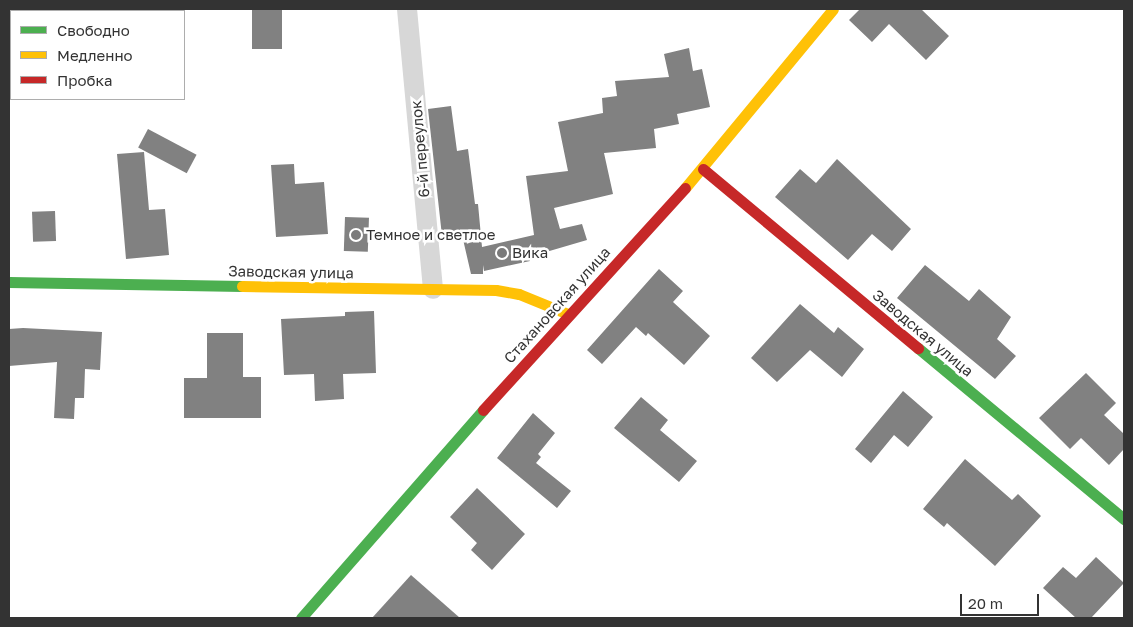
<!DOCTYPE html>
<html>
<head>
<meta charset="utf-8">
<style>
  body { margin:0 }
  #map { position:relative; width:1133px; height:627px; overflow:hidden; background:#fff; font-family:"Golos Text",sans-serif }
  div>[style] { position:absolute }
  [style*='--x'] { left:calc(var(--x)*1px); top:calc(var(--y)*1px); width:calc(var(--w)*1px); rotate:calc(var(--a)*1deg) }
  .building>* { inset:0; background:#818181; transform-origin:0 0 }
  .street>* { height:20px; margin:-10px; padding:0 10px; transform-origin:10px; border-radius:10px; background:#d7d7d7 }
  .fast>* { height:11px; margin:-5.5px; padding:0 5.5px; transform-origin:5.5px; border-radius:5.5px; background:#4caf50 }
  .slow>* { height:11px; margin:-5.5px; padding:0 5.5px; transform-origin:5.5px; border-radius:5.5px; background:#ffc107 }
  .jam>* { height:11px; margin:-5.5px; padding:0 5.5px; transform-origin:5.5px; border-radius:5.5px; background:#c62828 }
  .dots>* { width:14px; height:14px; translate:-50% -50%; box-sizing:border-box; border:2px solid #fff; border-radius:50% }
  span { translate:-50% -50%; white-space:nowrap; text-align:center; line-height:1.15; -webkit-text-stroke:5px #fff; paint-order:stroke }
  .street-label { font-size:15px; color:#333 }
  .poi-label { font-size:15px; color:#333 }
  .left { translate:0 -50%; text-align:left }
  .frame { position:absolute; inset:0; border:10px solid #333; pointer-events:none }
  .legend { position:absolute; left:10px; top:10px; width:175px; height:90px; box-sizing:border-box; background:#fff; border:1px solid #adadad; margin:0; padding:6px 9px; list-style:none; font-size:15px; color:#333 }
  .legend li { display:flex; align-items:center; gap:10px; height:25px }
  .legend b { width:25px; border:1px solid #adadad }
  .scale { position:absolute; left:960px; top:594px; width:79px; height:22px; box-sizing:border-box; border:2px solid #333; border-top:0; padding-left:6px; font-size:15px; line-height:18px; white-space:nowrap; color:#333; -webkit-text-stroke:4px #fff; paint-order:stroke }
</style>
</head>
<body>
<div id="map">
  <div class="building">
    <div style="left:252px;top:9px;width:30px;height:40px"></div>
    <div style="clip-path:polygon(860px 9px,921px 9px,949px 36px,926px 60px,889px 24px,872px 42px,849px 20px)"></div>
    <div style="clip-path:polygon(689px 48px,693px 71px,702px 69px,710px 107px,677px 114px,679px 124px,654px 129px,656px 148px,604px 153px,613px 194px,554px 208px,560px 229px,582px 224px,587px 240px,529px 257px,530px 261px,484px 271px,483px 265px,483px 274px,471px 274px,462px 235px,442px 236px,428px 109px,451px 106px,457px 151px,468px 149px,475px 204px,478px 204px,482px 247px,534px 235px,526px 176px,568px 171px,558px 122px,603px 113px,602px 98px,617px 96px,615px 81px,669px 77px,664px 54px)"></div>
    <div style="left:148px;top:129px;width:55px;height:21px;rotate:28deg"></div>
    <div style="clip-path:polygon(144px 152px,149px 210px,165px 209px,169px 255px,126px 259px,117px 154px)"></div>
    <div style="clip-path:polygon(837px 159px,911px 229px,892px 251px,872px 234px,848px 260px,775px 197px,800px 169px,816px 183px)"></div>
    <div style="clip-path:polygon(294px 164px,295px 184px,324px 182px,328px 234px,276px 237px,271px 165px)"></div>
    <div style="left:55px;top:211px;width:30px;height:23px;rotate:88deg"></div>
    <div style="left:345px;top:217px;width:24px;height:34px;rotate:2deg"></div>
    <div style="clip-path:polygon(925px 265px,969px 301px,979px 289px,1011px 317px,997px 339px,1016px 356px,995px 379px,897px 298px)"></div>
    <div style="clip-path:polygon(659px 269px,683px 291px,673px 302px,710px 336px,684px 365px,648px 333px,646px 336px,636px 327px,602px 364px,587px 350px)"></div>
    <div style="clip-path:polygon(800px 304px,834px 333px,838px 327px,864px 349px,842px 377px,810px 350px,777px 382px,751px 358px)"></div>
    <div style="clip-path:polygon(374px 311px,376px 373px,343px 374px,344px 399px,315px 401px,314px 374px,284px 375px,281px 319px,345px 316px,345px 312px)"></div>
    <div style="clip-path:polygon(23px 328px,102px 332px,100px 370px,85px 369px,84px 398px,75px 398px,74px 419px,54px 418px,57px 362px,9px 366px,9px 329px)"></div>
    <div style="clip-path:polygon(207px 333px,243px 333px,243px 377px,261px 377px,261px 418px,184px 418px,184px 378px,207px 378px)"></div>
    <div style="clip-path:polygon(1086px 373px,1116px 403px,1104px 415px,1124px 434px,1124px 449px,1109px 465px,1081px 438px,1070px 449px,1039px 418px)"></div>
    <div style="clip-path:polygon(903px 391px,933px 417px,908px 447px,894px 435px,871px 463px,855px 449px)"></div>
    <div style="clip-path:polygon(641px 397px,668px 420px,660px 430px,697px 461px,679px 482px,614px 428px)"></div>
    <div style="clip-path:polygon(533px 413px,555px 433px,538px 454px,541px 457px,536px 463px,571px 491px,557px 508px,497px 458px)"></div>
    <div style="clip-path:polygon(965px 459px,1012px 500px,1018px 494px,1041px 516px,995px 566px,947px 523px,944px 527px,923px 509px)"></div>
    <div style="clip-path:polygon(477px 488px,525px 534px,492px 570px,471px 550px,477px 543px,450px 517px)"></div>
    <div style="clip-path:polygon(1096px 557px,1124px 583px,1091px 618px,1076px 618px,1043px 588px,1063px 567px,1076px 578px)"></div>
    <div style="clip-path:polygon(411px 575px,460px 618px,372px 618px)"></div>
  </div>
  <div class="street">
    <div style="--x:407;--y:9;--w:281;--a:84.7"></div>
  </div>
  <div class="fast">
    <div style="--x:9;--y:282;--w:233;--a:1"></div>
    <div style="--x:918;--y:348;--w:268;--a:39.7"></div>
    <div style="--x:301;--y:618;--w:276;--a:-48.8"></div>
  </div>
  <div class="slow">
    <div style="--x:685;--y:188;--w:232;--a:-50.4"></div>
    <div style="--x:242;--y:286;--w:254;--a:0.9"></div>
    <div style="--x:496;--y:290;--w:23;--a:10"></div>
    <div style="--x:519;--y:294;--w:53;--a:22.2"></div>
  </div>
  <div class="jam">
    <div style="--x:703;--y:169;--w:280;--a:39.8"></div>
    <div style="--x:483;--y:410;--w:300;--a:-47.7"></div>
  </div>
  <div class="dots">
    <div style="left:356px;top:235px;background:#7a7a7a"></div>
    <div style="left:502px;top:253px;background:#7a7a7a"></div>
  </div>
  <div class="street-label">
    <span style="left:420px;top:149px;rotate:-95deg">6-й переулок</span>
    <span style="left:291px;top:272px;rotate:1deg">Заводская улица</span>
    <span style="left:557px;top:305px;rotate:-48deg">Стахановская улица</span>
    <span style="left:923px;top:333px;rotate:40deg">Заводская улица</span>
  </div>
  <div class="poi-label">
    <span class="left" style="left:366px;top:235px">Темное и светлое</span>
    <span class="left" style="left:512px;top:253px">Вика</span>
  </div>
  <div class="frame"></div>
  <ul class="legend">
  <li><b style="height:6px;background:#4caf50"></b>Свободно</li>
  <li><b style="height:6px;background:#ffc107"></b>Медленно</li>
  <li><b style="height:6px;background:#c62828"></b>Пробка</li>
  </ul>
  <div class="scale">20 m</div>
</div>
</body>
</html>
